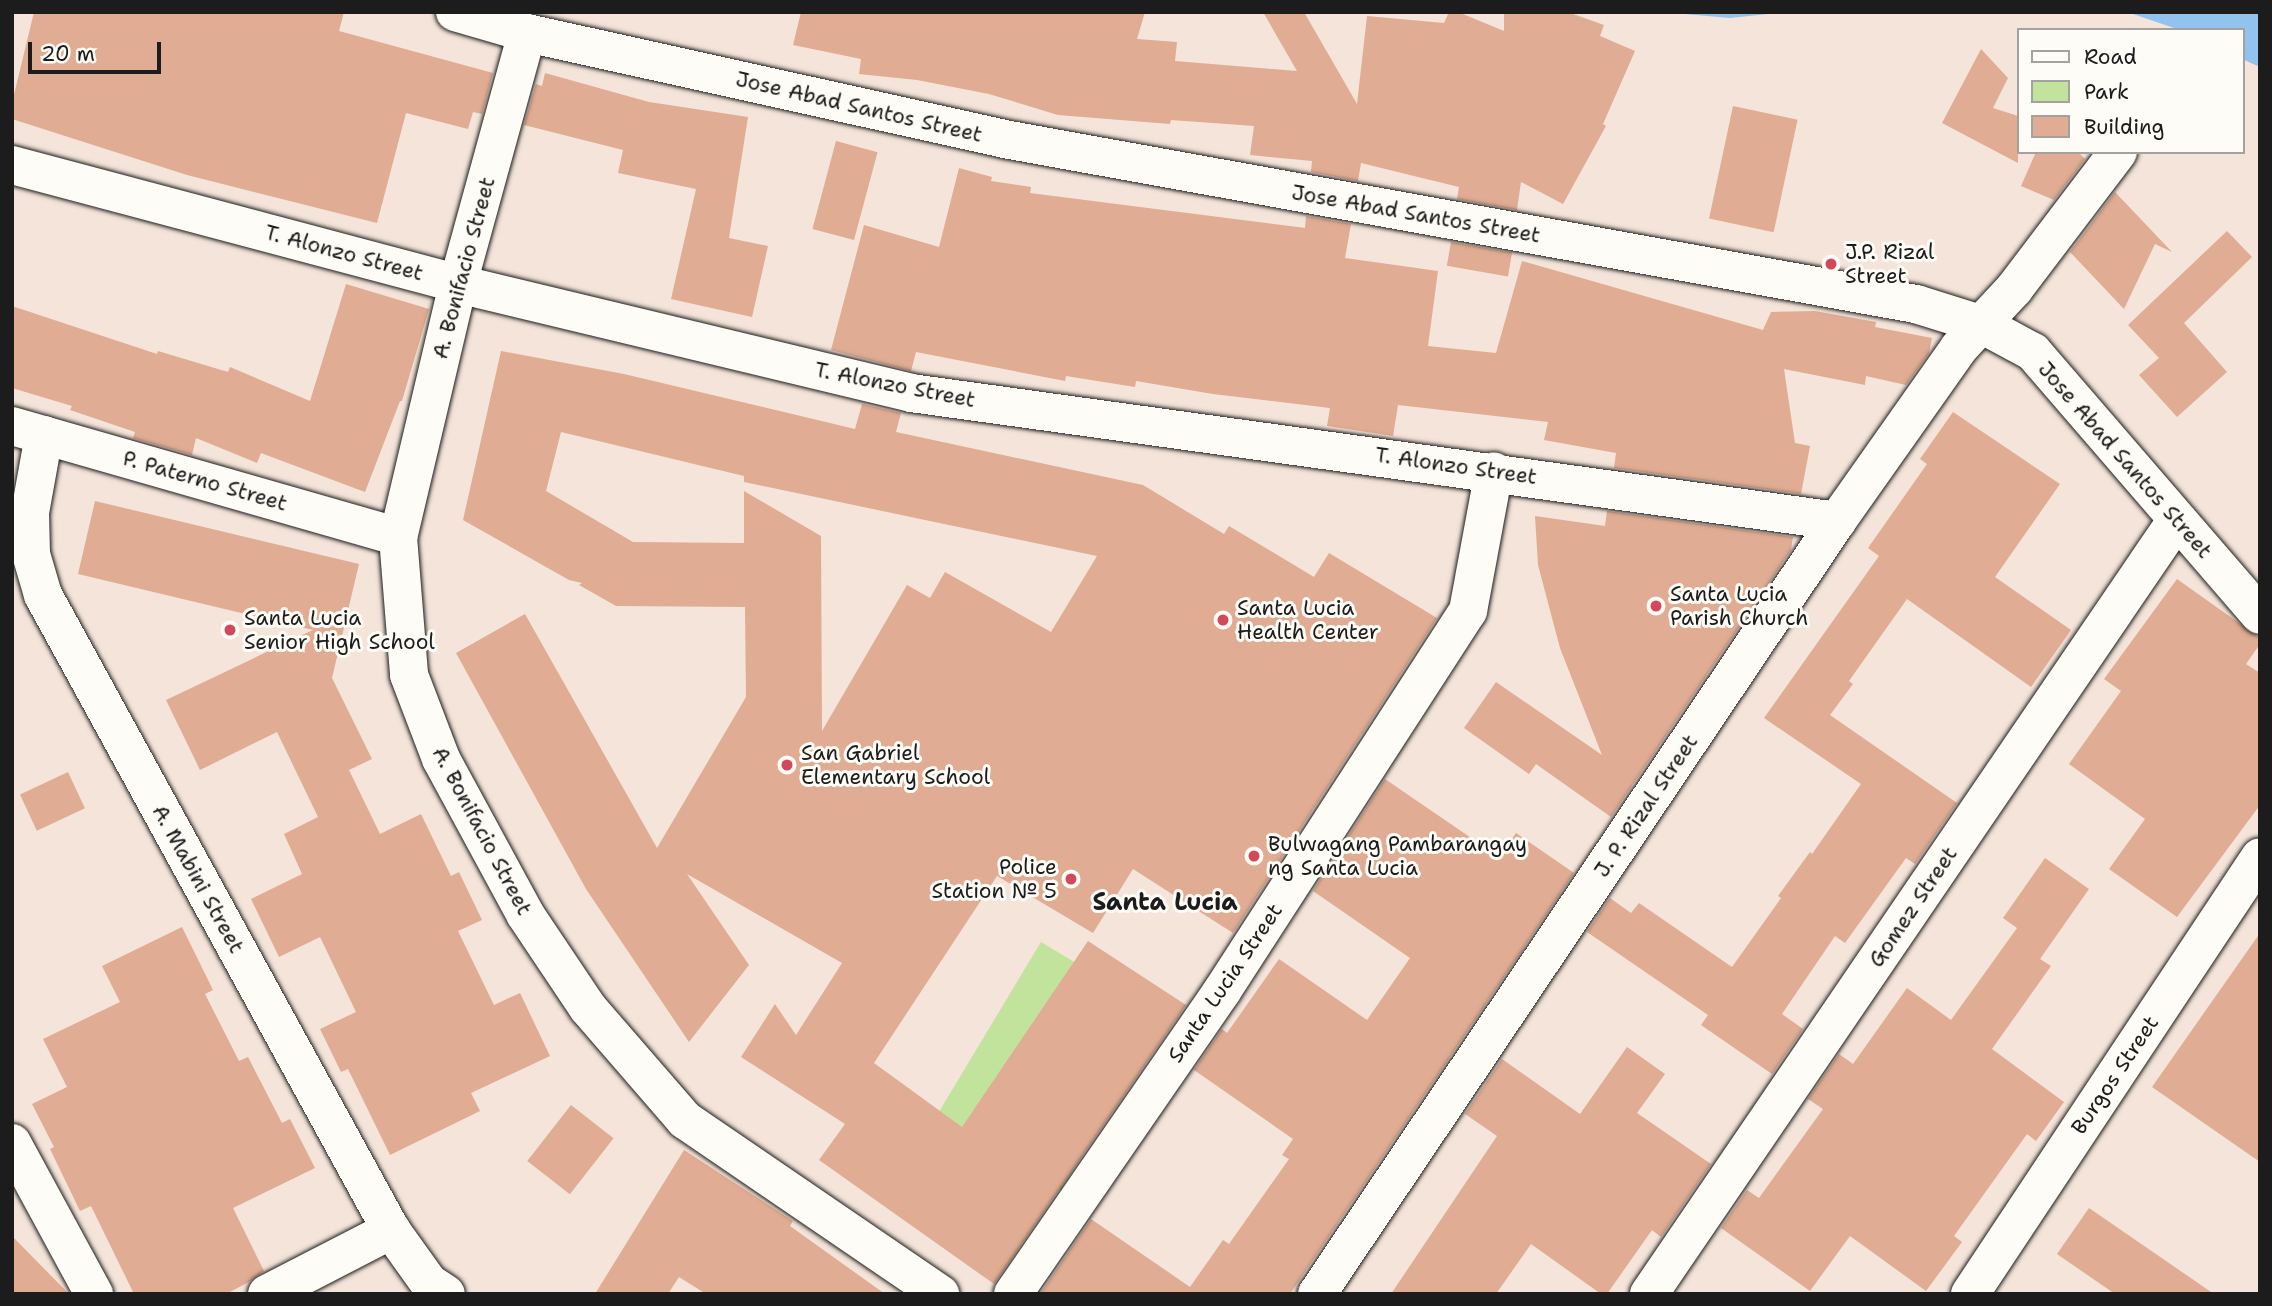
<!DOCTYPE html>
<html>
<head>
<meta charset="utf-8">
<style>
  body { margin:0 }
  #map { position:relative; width:2272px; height:1306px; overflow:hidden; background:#f4e4d9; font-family:"Shantell Sans",sans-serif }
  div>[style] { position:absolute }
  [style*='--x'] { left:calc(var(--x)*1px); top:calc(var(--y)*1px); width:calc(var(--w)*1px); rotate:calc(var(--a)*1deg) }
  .green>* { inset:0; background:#c2e39b; transform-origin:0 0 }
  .water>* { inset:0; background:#91c3ee }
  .building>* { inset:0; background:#e0ac93; transform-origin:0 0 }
  .roads { filter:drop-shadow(0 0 2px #1c1c1c) drop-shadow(0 0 2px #1c1c1c) }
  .minor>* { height:38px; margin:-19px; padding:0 19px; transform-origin:19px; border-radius:19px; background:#fdfcf7 }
  .dots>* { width:19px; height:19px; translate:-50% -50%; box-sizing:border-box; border:4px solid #fdfcf7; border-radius:50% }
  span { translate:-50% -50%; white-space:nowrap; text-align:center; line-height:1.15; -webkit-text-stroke:6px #fdfcf7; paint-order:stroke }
  .street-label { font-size:21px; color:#1c1c1c }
  .poi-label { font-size:21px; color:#1c1c1c }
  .left { translate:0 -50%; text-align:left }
  .right { translate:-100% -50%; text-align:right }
  .quarter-label { font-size:24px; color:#1c1c1c; font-weight:700 }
  .frame { position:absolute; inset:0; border:14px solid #1c1c1c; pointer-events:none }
  .legend { position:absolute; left:2017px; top:28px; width:228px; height:126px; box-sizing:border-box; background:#fdfcf7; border:2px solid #a3a29f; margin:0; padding:9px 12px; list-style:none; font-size:21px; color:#1c1c1c }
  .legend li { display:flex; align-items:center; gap:14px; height:35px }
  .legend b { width:35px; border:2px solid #a3a29f }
  .scale { position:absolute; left:28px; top:42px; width:133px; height:32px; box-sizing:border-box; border:4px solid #1c1c1c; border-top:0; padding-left:9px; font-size:21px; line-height:24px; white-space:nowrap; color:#1c1c1c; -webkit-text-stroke:5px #fdfcf7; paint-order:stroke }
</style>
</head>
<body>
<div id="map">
  <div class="green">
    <div style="left:1041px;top:942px;width:145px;height:203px;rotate:31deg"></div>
  </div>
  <div class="water">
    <div style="clip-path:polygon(1662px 12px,1788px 12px,1730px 18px)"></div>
    <div style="clip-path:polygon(2127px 12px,2260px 12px,2260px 67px,2242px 59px,2242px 30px,2180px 30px)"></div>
  </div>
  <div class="building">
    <div style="clip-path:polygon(34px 12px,344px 12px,339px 31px,493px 73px,482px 114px,473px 112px,468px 129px,406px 113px,377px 223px,187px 175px,12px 119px,12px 103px)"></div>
    <div style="clip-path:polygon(801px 12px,1145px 12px,1137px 39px,1177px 42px,1175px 61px,1297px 71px,1263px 12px,1304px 12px,1357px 104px,1367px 16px,1444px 23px,1449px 12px,1458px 12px,1504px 31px,1504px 14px,1573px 14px,1604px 25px,1600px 36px,1635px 51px,1603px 124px,1606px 126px,1563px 204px,1521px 182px,1517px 210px,1457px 199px,1459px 187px,1361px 163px,1358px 181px,1311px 172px,1312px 161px,1250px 155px,1254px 126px,1171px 120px,1170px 124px,1058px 115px,989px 94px,917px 80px,859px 74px,861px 59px,793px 45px)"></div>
    <div style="clip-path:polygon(1981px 49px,2008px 78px,1993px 108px,2018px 116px,2018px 163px,1942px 123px)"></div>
    <div style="clip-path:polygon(545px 73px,649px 102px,748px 117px,729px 238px,768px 246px,752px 317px,671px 299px,696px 189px,618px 173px,623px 150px,524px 125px,536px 84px,542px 86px)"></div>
    <div style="left:1733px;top:106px;width:66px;height:115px;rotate:12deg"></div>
    <div style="left:836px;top:141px;width:43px;height:91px;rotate:15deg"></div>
    <div style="clip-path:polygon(2036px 152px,2078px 152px,2085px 159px,2054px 200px,2021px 186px)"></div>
    <div style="clip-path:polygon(959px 168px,992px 177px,991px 181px,1031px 187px,1030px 193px,1305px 228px,1306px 216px,1351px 224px,1345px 258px,1438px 271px,1428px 346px,1496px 353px,1522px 261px,1763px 330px,1771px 312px,1815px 311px,1876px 322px,1875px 327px,1932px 338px,1929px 353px,1906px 385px,1866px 376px,1865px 385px,1784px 369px,1795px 443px,1810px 446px,1801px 494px,1614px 468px,1616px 453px,1544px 440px,1548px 422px,1398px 405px,1393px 436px,1327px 426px,1330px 408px,1213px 394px,1136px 381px,1135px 387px,1066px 376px,1065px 381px,916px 352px,911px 371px,831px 350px,864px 225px,939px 247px)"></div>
    <div style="clip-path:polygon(2115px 192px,2172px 252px,2155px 244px,2124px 309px,2070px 252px)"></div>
    <div style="clip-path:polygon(2227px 231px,2252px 257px,2184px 323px,2227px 372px,2177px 417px,2139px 375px,2159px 358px,2128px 325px)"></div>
    <div style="left:1451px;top:242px;width:62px;height:24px;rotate:10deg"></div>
    <div style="clip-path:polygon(346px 284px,429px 309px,402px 401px,400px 401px,365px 492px,261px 453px,257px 463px,196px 438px,192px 455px,133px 438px,135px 432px,70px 410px,72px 406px,12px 388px,12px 306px,157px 354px,158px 351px,228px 372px,230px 367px,310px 401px)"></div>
    <div style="clip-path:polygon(evenodd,501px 351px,624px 374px,855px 429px,862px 404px,901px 413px,896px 432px,1143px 485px,1224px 534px,1229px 526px,1314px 577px,1329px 553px,1437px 618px,1233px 933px,1133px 869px,1093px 933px,997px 876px,874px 1063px,962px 1127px,1088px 941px,1186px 1005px,994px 1284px,819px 1160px,845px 1124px,741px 1057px,775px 1004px,796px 1035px,842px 963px,687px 874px,749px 965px,689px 1042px,586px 889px,456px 653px,525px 614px,657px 848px,746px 697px,745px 607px,616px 606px,579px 585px,582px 583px,569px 580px,463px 520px,501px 351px,561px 432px,744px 476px,744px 482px,1097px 556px,1051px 632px,945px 572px,930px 598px,907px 585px,822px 731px,821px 536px,744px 491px,744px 543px,633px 542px,546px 491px,561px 432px)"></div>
    <div style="clip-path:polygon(1953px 412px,2060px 484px,1995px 577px,2071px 630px,2031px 687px,1907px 599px,1849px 681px,1853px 684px,1830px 715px,1957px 803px,1915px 864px,1906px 858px,1845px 943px,1835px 936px,1782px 1014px,1803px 1029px,1772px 1074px,1701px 1025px,1708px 1015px,1587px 932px,1610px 898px,1631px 913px,1639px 903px,1732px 967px,1781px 898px,1778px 896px,1810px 852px,1812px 854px,1861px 784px,1764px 718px,1879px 556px,1868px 548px,1927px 464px,1920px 459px)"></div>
    <div style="clip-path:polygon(95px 501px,359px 564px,332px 678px,372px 759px,349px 770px,380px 834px,421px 814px,451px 876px,459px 872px,482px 920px,458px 931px,494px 1005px,520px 993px,550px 1056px,471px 1093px,480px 1111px,390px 1155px,348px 1069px,341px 1072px,320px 1029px,356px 1012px,320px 937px,279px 957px,251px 899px,302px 874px,284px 834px,318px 817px,277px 732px,200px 770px,166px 700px,313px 630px,78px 574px)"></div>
    <div style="clip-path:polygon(1607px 511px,1793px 537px,1791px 550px,1611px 817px,1536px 764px,1529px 774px,1464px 728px,1496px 682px,1602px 755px,1560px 648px,1538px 565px,1535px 516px,1605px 526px)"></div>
    <div style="clip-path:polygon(2177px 579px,2260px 638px,2260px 644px,2246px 664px,2260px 673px,2260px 805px,2177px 917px,2109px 869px,2145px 819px,2069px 764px,2121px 691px,2104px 679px)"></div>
    <div style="left:68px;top:772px;width:40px;height:53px;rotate:65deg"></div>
    <div style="clip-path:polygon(1385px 779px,1499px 857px,1516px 833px,1574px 873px,1290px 1294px,1040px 1294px,1091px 1219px,1190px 1287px,1223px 1240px,1229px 1244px,1289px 1159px,1282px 1155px,1293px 1139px,1194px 1070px,1222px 1029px,1227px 1033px,1279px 959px,1367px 1020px,1410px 958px,1313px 891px)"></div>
    <div style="clip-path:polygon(2045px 858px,2089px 889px,2040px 959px,2051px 966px,1992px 1049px,2064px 1102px,2036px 1141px,2027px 1134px,1954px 1236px,1962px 1242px,1926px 1291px,1850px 1236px,1810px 1291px,1721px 1228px,1747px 1190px,1759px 1198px,1823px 1109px,1808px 1099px,1839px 1054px,1853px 1064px,1907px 988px,1951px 1020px,2017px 928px,2003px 918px)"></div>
    <div style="clip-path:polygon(182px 927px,213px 990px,205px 994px,239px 1061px,248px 1057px,282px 1123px,290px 1119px,315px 1168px,233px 1208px,264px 1271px,249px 1282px,226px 1294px,134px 1294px,91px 1206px,80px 1211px,50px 1149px,54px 1147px,32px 1104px,67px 1087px,43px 1039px,120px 1002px,102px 966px)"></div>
    <div style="clip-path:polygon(2260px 933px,2260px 1162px,2152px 1087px)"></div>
    <div style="clip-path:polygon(1627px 1047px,1665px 1074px,1637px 1113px,1711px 1164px,1661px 1237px,1652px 1230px,1607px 1294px,1601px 1294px,1531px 1244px,1496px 1294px,1391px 1294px,1497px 1136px,1465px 1114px,1502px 1059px,1580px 1114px)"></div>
    <div style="left:571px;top:1105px;width:54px;height:71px;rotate:38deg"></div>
    <div style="clip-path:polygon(684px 1150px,793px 1221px,790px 1226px,885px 1294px,706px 1294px,679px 1277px,668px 1294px,595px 1294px)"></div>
    <div style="clip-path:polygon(2089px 1208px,2214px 1294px,2115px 1294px,2057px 1254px)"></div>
    <div style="clip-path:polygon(12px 1236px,69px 1294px,12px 1294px)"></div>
  </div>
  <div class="roads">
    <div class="minor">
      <div style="--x:455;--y:12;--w:75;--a:16.3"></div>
      <div style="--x:527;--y:33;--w:489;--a:12.5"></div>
      <div style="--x:1004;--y:139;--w:927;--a:10.26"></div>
      <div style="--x:1916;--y:304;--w:70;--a:17.4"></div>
      <div style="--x:1983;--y:325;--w:57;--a:28.4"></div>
      <div style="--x:2033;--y:352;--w:347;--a:49.2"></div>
      <div style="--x:527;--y:33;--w:260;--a:105.4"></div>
      <div style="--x:458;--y:284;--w:260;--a:103.3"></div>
      <div style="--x:398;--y:537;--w:138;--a:85.4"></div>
      <div style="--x:409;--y:675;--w:90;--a:69.1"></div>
      <div style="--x:441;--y:759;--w:176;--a:61.5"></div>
      <div style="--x:525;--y:914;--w:113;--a:56.2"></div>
      <div style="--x:588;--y:1008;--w:148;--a:49.1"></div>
      <div style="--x:685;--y:1120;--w:309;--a:34.3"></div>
      <div style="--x:12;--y:165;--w:462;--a:14.9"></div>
      <div style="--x:458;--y:284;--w:466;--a:13.5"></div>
      <div style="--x:911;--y:393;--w:935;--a:7.87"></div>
      <div style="--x:12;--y:426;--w:402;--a:16"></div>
      <div style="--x:44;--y:435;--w:79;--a:100.2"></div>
      <div style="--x:30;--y:513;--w:41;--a:88.6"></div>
      <div style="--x:31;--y:554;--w:43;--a:73.7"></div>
      <div style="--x:43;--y:595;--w:724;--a:61.28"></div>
      <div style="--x:391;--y:1230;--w:65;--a:54.4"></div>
      <div style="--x:429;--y:1283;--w:20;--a:33"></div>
      <div style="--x:12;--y:1143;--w:172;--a:61.5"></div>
      <div style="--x:267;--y:1294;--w:140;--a:-27.3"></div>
      <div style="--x:1013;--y:1294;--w:368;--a:-55.4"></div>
      <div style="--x:1222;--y:991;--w:453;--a:-57.1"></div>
      <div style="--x:1468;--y:611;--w:142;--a:-79.5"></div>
      <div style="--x:1317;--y:1294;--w:932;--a:-56.07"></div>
      <div style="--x:1837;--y:521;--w:212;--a:-54.8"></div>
      <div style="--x:1959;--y:348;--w:81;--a:-47"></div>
      <div style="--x:2014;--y:289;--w:172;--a:-52.8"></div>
      <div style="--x:1649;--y:1294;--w:936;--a:-55.72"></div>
      <div style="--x:1970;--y:1294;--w:524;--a:-56.43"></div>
    </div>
  </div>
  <div class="dots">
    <div style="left:1831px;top:264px;background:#d1495b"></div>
    <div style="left:1656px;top:606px;background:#d1495b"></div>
    <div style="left:1223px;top:620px;background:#d1495b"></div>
    <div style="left:230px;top:630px;background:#d1495b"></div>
    <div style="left:787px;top:765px;background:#d1495b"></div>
    <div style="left:1254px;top:856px;background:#d1495b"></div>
    <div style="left:1071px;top:879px;background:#d1495b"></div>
  </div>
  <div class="street-label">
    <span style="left:859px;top:107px;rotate:13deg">Jose Abad Santos Street</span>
    <span style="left:1416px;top:214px;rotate:10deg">Jose Abad Santos Street</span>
    <span style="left:344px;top:253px;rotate:15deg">T. Alonzo Street</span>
    <span style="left:464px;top:268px;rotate:-75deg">A. Bonifacio Street</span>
    <span style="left:895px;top:385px;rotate:11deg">T. Alonzo Street</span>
    <span style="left:2125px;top:460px;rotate:49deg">Jose Abad Santos Street</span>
    <span style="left:1456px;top:466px;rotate:8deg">T. Alonzo Street</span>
    <span style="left:205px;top:481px;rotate:16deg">P. Paterno Street</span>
    <span style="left:1646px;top:806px;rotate:-56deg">J. P. Rizal Street</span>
    <span style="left:482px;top:831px;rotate:62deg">A. Bonifacio Street</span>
    <span style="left:198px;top:879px;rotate:61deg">A. Mabini Street</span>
    <span style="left:1913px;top:907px;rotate:-56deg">Gomez Street</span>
    <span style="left:1225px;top:983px;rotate:-56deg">Santa Lucia Street</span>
    <span style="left:2115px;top:1075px;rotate:-56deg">Burgos Street</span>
  </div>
  <div class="poi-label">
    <span class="left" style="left:1845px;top:264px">J.P. Rizal<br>Street</span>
    <span class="left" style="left:1670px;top:606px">Santa Lucia<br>Parish Church</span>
    <span class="left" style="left:1237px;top:620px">Santa Lucia<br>Health Center</span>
    <span class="left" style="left:244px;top:630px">Santa Lucia<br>Senior High School</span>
    <span class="left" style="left:801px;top:765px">San Gabriel<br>Elementary School</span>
    <span class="left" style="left:1268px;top:856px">Bulwagang Pambarangay<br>ng Santa Lucia</span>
    <span class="right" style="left:1057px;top:879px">Police<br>Station № 5</span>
  </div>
  <div class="quarter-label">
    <span style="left:1165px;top:903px">Santa Lucia</span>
  </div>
  <div class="frame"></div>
  <ul class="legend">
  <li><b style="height:9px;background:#fdfcf7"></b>Road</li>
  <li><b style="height:19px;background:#c2e39b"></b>Park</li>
  <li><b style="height:19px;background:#e0ac93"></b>Building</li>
  </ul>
  <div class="scale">20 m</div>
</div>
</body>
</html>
